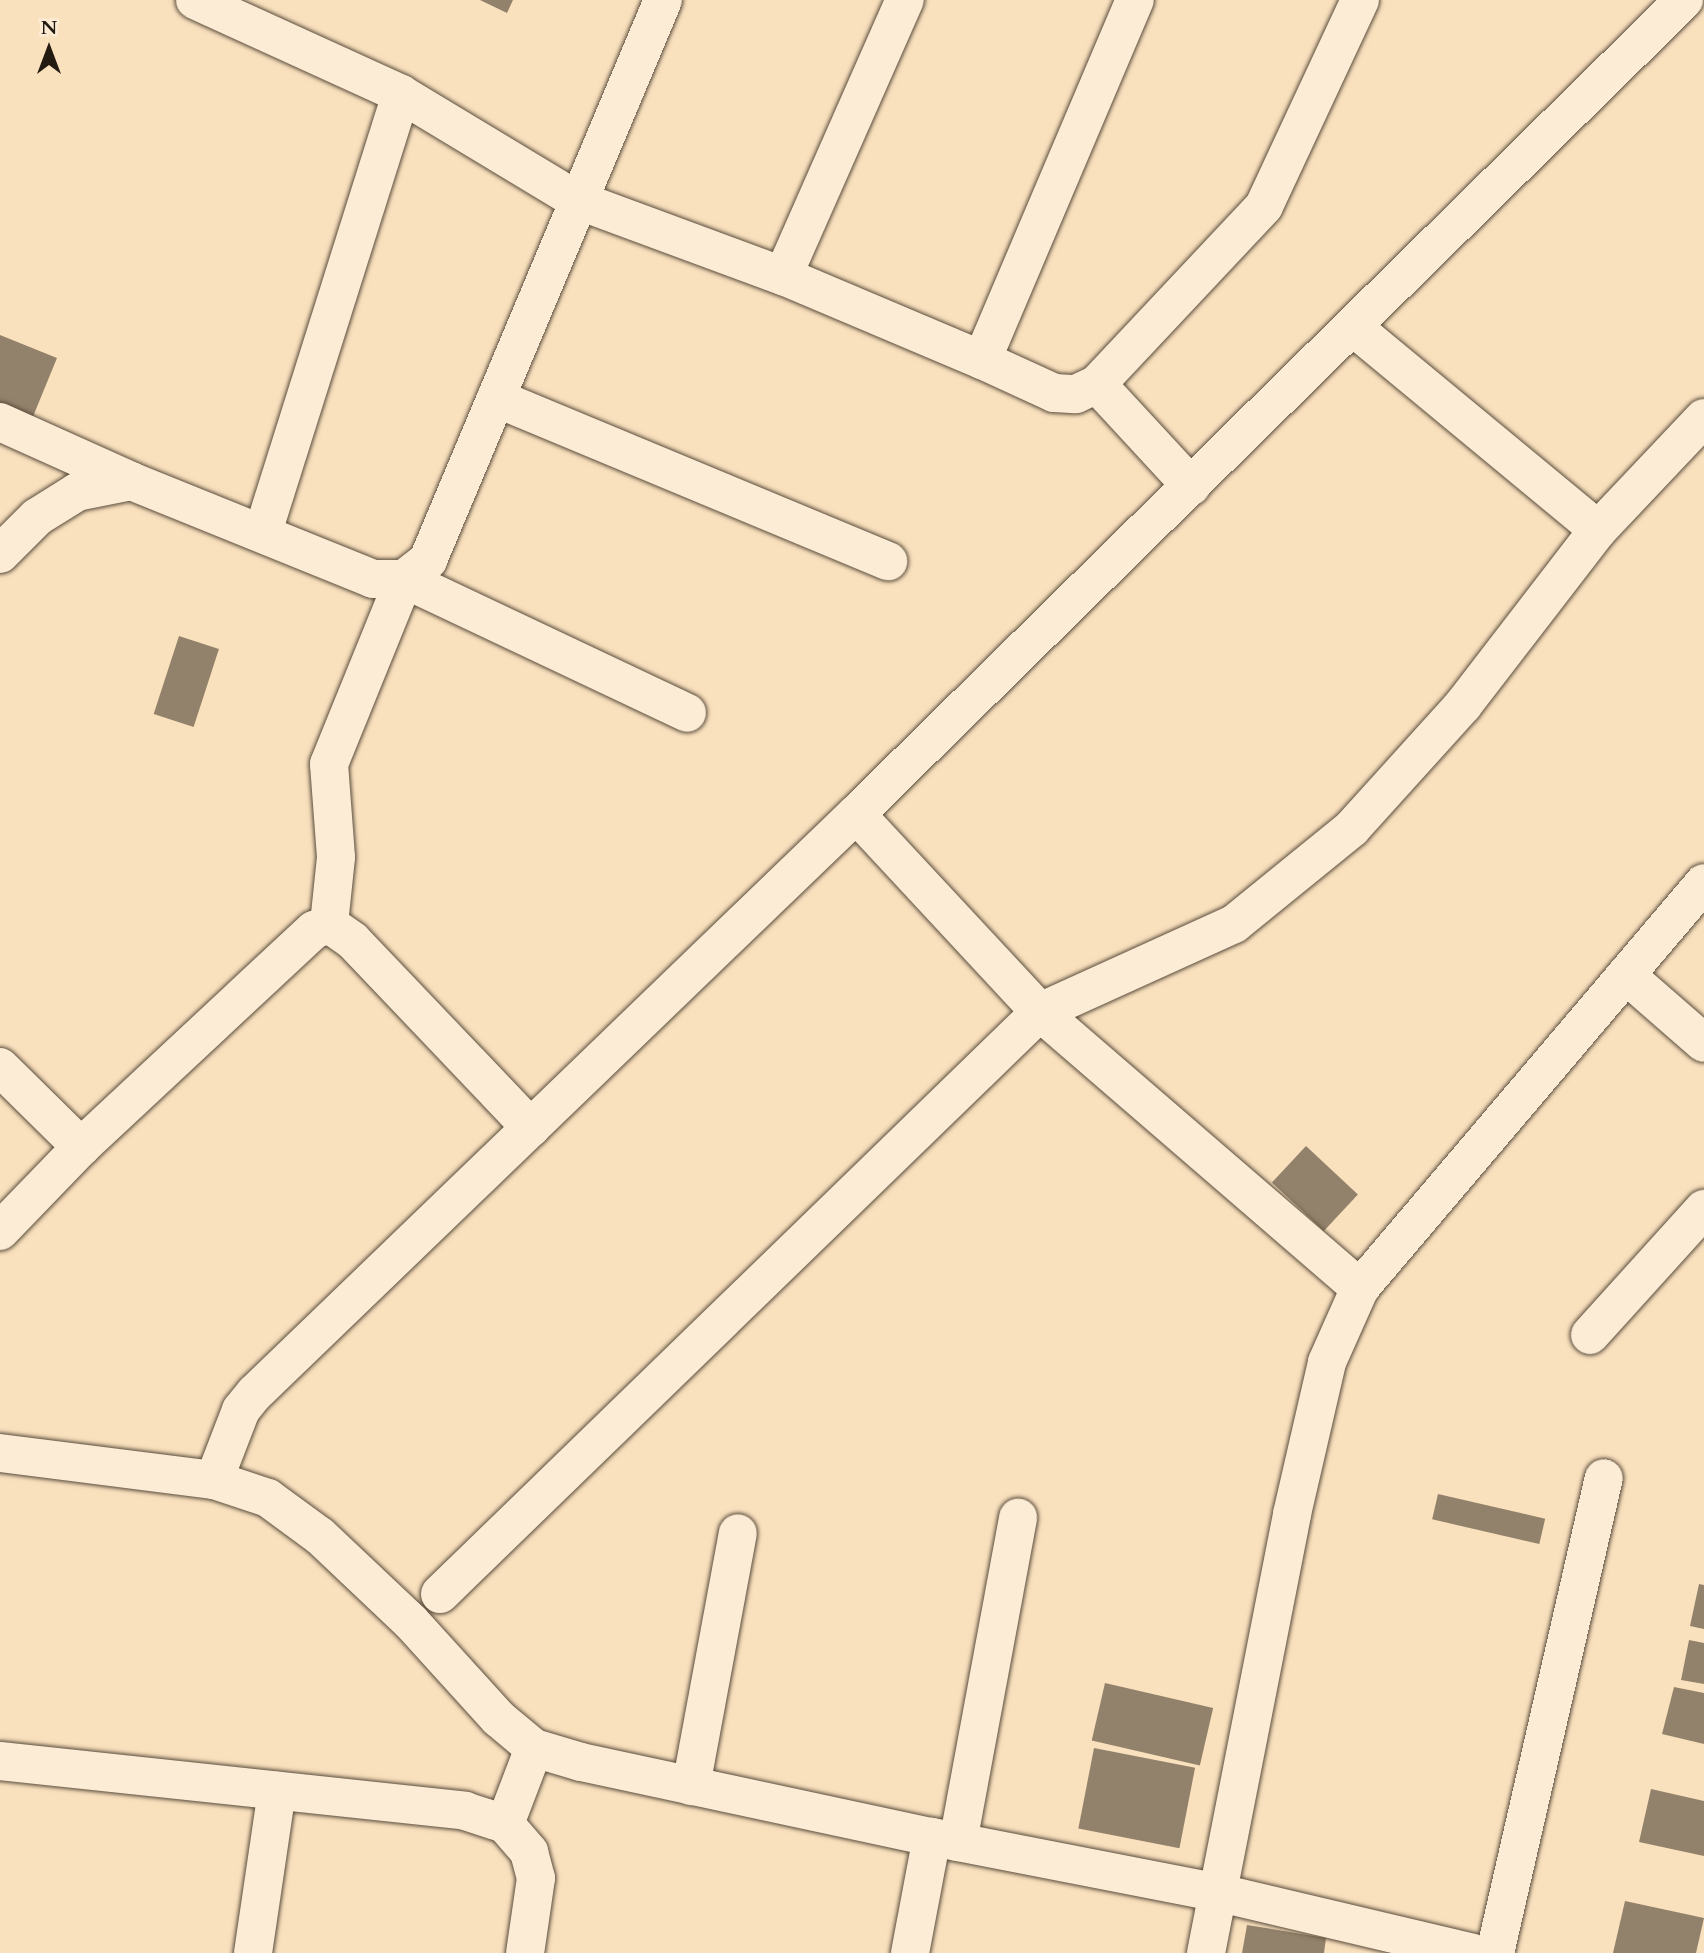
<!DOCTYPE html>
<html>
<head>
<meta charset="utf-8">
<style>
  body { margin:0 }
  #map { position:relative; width:1704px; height:1953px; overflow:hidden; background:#fae1be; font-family:Cardo,serif }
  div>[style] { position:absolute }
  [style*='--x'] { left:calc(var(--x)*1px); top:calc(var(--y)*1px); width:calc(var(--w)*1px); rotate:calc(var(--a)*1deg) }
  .building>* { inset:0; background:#93826b; transform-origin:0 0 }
  .roads { filter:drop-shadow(0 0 2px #594c3c) drop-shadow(0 0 2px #594c3c) }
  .street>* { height:38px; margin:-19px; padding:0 19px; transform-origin:19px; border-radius:19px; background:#fcecd5 }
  span { translate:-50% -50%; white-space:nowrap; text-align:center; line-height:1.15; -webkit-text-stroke:7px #fcecd5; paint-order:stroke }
  .north { position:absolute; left:14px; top:14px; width:70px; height:70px; -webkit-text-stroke:5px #fcecd5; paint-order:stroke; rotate:0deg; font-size:19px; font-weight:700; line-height:28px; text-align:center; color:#231b11 }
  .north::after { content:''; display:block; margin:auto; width:24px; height:32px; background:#231b11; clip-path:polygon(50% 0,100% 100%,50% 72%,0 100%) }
</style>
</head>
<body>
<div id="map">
  <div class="building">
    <div style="clip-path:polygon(480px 0,513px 0,507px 13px)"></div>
    <div style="clip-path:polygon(0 335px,57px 358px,32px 419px,0 406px)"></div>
    <div style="left:179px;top:636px;width:42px;height:82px;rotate:18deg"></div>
    <div style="left:1306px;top:1146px;width:71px;height:50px;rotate:43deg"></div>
    <div style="left:1438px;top:1494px;width:110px;height:26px;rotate:13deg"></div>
    <div style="clip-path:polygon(1699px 1584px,1704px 1585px,1704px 1629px,1690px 1626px)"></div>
    <div style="clip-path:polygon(1689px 1640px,1704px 1643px,1704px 1684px,1681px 1680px)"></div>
    <div style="left:1105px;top:1683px;width:111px;height:59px;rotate:13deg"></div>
    <div style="clip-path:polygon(1674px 1687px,1704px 1693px,1704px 1744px,1662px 1734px)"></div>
    <div style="left:1094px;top:1748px;width:103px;height:82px;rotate:11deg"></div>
    <div style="clip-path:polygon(1651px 1789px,1704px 1801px,1704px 1856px,1639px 1842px)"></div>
    <div style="clip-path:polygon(1625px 1901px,1704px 1918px,1696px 1953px,1613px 1953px)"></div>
    <div style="clip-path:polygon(1247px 1925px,1326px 1938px,1324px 1953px,1242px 1953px)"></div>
  </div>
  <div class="roads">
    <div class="street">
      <div style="--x:195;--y:0;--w:226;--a:24.5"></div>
      <div style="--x:401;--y:94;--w:205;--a:31.1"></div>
      <div style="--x:577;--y:200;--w:220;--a:20.3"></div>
      <div style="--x:783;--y:276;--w:302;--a:-66.2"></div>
      <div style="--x:783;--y:276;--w:216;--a:22.9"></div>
      <div style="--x:982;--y:360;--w:391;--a:-67"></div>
      <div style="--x:1353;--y:327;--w:318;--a:39.6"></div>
      <div style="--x:982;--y:360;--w:79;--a:24.6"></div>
      <div style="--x:1054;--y:393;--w:22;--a:3"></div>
      <div style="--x:1076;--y:394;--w:23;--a:-25"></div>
      <div style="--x:1097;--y:384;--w:244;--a:-46.8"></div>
      <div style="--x:1264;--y:206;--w:227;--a:-65"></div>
      <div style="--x:1097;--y:384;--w:139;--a:47.3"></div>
      <div style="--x:496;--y:398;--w:425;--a:22.6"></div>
      <div style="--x:0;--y:422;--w:144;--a:24.2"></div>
      <div style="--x:263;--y:532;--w:459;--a:-72.5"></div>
      <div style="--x:0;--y:554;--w:52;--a:-45"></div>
      <div style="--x:37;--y:517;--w:47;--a:-32"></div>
      <div style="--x:77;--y:492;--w:55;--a:-11.5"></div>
      <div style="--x:131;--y:481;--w:261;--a:22"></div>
      <div style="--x:373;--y:579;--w:31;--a:0"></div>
      <div style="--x:404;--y:579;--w:31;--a:-38"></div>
      <div style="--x:428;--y:560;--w:607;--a:-67.23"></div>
      <div style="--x:856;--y:814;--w:270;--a:47.1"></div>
      <div style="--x:1040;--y:1012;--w:423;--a:40.8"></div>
      <div style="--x:329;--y:924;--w:67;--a:-84"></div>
      <div style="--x:336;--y:857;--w:93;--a:-94.3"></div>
      <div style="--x:329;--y:764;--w:200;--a:-67.9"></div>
      <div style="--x:404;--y:579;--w:313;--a:25.3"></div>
      <div style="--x:1626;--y:975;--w:103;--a:41.1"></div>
      <div style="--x:0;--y:1067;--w:114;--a:44.6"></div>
      <div style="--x:81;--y:1147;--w:318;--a:-43"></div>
      <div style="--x:314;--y:930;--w:16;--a:-22"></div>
      <div style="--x:329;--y:924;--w:29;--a:35"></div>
      <div style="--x:353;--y:941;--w:258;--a:46.4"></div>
      <div style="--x:0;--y:1231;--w:117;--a:-46"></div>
      <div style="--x:1590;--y:1335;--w:170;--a:-47.9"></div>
      <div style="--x:0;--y:1453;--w:216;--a:7.2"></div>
      <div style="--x:214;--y:1480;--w:57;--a:18.4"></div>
      <div style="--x:268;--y:1498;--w:64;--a:36.2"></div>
      <div style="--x:320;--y:1536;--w:125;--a:43.4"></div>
      <div style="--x:411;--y:1622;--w:130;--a:47.8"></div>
      <div style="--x:498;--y:1718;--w:47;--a:39.8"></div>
      <div style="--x:534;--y:1748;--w:49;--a:16.6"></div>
      <div style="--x:581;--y:1762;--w:359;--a:12.1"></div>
      <div style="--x:932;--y:1837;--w:293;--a:11"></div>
      <div style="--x:1220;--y:1893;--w:260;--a:13.3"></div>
      <div style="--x:214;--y:1480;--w:75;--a:-68.9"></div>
      <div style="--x:241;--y:1410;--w:22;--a:-51"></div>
      <div style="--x:255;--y:1393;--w:835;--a:-43.93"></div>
      <div style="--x:856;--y:814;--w:1161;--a:-44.51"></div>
      <div style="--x:440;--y:1594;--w:836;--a:-44.13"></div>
      <div style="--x:1040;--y:1012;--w:213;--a:-24.4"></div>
      <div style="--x:1234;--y:924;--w:152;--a:-39.1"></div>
      <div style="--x:1352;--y:828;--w:166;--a:-47.9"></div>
      <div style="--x:1463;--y:705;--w:221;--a:-52.4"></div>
      <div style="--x:1598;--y:530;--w:154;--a:-46.6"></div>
      <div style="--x:0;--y:1761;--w:468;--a:6.1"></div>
      <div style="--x:465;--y:1811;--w:42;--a:18"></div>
      <div style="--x:505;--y:1824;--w:37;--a:49"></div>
      <div style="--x:529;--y:1852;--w:27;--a:75"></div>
      <div style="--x:536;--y:1878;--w:76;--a:98.3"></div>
      <div style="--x:691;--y:1786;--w:257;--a:-79.5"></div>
      <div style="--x:505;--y:1824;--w:81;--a:-69.1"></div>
      <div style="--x:958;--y:1842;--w:330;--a:-79.5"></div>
      <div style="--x:253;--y:1953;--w:164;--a:-81.6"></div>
      <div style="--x:910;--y:1953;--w:118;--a:-79.3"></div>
      <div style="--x:1206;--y:1953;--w:447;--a:-78.9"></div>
      <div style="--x:1292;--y:1514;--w:156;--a:-77"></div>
      <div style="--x:1327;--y:1362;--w:81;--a:-66"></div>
      <div style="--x:1360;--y:1288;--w:531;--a:-49.66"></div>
      <div style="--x:1495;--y:1953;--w:487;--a:-77.1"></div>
    </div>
  </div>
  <div class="north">N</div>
</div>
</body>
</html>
